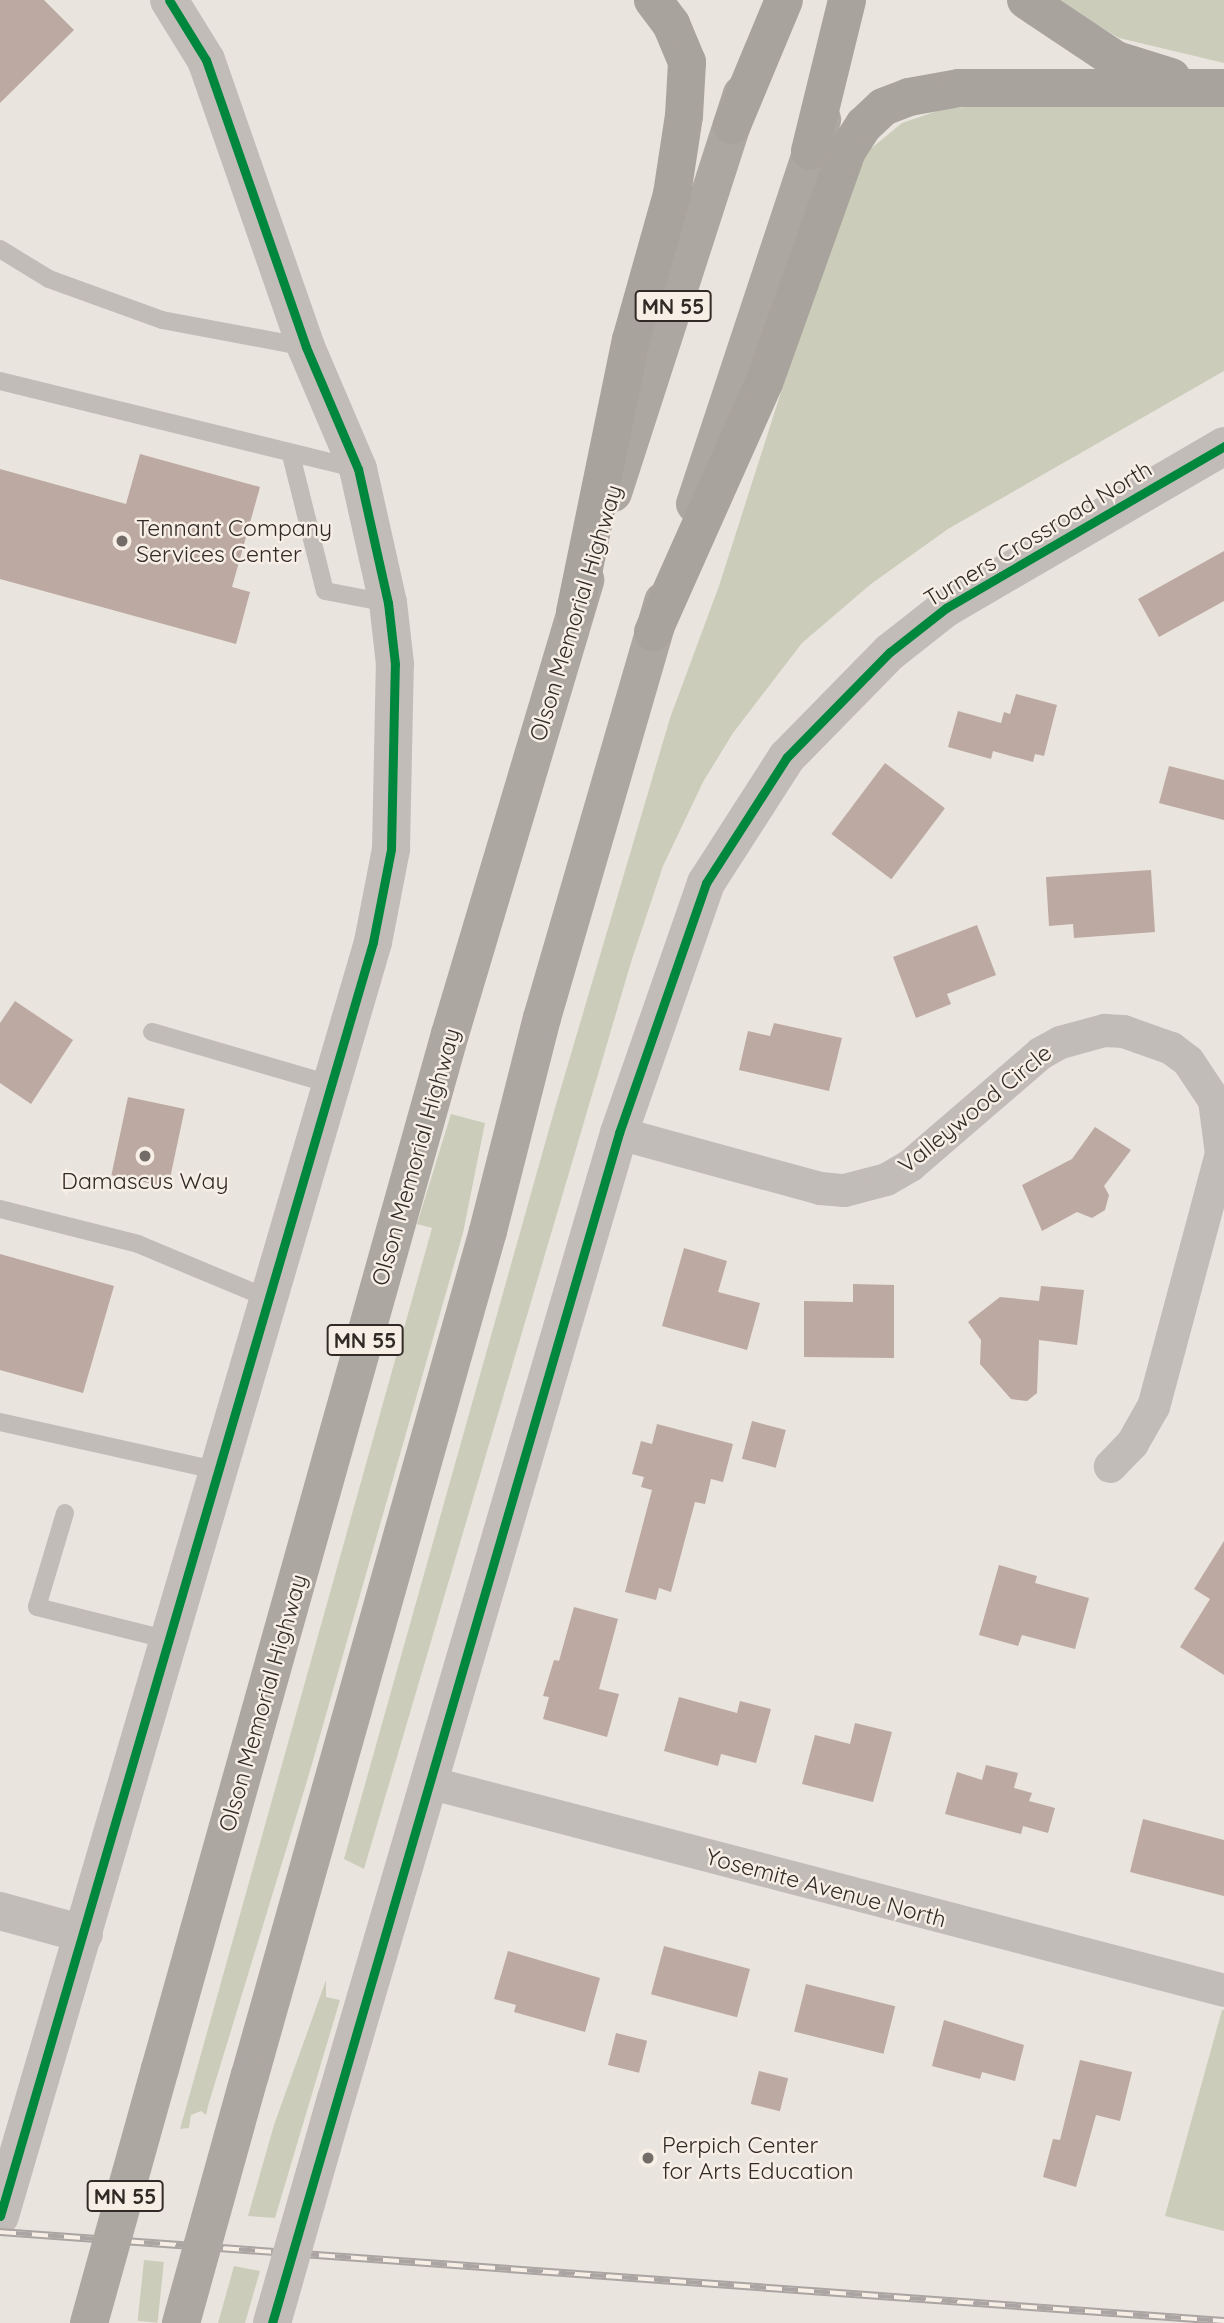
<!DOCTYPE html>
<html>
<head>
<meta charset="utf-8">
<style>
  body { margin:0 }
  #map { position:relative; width:1224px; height:2323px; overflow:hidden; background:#eae4de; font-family:Quicksand,sans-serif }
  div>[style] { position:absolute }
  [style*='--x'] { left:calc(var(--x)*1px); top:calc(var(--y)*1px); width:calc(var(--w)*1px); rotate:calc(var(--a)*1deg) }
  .green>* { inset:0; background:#cbcdba; transform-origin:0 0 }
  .building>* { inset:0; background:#bca9a2; transform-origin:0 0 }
  .service>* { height:18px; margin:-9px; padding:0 9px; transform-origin:9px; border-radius:9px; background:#c2bcb8 }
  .minor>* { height:33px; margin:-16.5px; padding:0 16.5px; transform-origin:16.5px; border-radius:16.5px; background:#c2bcb8 }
  .tertiary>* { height:38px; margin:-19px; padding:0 19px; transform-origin:19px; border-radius:19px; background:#c2bcb8 }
  .trunk>* { height:38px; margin:-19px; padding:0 19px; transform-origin:19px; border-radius:19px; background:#ada7a2 }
  .motorway>* { height:38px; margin:-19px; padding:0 19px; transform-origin:19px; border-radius:19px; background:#a9a39d }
  .rail>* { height:8px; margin-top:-4px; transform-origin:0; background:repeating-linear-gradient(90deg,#f7eee6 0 16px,#aaa5a2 0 32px); box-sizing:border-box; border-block:2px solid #aaa5a2 }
  .tertiary-bridge>* { height:38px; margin:-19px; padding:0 19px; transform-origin:19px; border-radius:19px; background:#c2bcb8 }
  .trunk-bridge>* { height:38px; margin:-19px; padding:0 19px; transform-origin:19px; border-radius:19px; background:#ada7a2 }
  .cycleway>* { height:9px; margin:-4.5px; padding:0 4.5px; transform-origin:4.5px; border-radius:4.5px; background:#00873e }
  .dots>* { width:19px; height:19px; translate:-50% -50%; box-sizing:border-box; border:4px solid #f7eee6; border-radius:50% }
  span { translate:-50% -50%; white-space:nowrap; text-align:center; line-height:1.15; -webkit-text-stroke:5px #f7eee6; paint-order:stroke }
  .shield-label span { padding:2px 5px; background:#f7eee6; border:2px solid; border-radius:5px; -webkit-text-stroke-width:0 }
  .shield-label { font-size:21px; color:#322a27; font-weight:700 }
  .poi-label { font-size:23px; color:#322a27 }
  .left { translate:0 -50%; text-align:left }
  .street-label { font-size:23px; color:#322a27 }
</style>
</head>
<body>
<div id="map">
  <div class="green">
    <div style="clip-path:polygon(1056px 0,1224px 0,1224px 63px,1119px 38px)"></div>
    <div style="clip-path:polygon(1056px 99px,1224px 107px,1224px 371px,948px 529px,871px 584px,802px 643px,733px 733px,703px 782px,663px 866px,632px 959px,364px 1869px,344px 1859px,553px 1115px,670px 718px,719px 586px,846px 189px,868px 151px,902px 123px,943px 109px)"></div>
    <div style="clip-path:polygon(451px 1114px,485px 1123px,463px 1233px,310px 1771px,208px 2106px,206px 2115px,201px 2111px,191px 2115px,189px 2128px,180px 2129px,432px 1228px,417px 1224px)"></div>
    <div style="clip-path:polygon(326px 1980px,326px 1997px,340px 2000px,275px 2218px,248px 2216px,274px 2125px)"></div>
    <div style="clip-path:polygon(1222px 2010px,1224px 2010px,1224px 2231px,1165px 2216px)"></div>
    <div style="left:144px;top:2260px;width:20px;height:61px;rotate:6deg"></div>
    <div style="clip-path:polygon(234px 2266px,260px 2271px,245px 2323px,218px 2323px)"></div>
  </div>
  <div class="building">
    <div style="clip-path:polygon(0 0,44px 0,74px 30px,0 103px)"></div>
    <div style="clip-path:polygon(140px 454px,260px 487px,232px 587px,250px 592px,236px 644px,0 579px,0 469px,126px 504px)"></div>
    <div style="clip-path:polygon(1224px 551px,1224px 601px,1159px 637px,1138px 599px)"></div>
    <div style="clip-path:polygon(1016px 694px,1057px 705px,1044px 756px,1035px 754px,1033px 762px,993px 751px,991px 759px,948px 747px,958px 711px,1001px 723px,1004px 712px,1010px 714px)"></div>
    <div style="left:885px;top:763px;width:75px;height:89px;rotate:37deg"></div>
    <div style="clip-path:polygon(1169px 766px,1224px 780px,1224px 820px,1159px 803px)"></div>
    <div style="clip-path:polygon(1151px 870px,1155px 932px,1074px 938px,1073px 924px,1049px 926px,1046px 877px)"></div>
    <div style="clip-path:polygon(977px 925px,996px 975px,947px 994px,951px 1004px,916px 1018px,893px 957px)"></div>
    <div style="clip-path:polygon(15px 1001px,73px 1040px,31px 1104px,0 1083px,0 1023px)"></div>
    <div style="clip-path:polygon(774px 1023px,842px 1038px,829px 1091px,739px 1070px,748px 1031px,770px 1036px)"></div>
    <div style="left:128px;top:1097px;width:58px;height:80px;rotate:12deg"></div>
    <div style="clip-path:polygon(1095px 1127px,1131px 1150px,1104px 1186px,1109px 1195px,1105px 1210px,1092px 1218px,1077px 1212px,1042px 1231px,1022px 1185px,1072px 1159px)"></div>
    <div style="clip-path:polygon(684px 1248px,727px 1261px,718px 1292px,760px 1303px,747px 1350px,662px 1326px)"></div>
    <div style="clip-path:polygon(0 1254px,114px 1286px,83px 1393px,0 1370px)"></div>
    <div style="clip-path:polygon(853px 1284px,894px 1285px,894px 1358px,804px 1357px,804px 1301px,853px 1302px)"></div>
    <div style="clip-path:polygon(1041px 1286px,1084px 1290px,1077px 1345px,1039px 1340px,1037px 1393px,1027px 1401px,1011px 1399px,980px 1364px,981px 1340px,968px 1322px,1000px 1297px,1039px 1301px)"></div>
    <div style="left:752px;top:1421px;width:35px;height:39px;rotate:15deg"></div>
    <div style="clip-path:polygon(657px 1424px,733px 1444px,723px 1482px,711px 1479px,705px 1504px,695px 1502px,671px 1592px,659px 1588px,656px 1600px,625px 1592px,652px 1490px,641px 1487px,644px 1477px,632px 1474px,641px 1441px,652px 1444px)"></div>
    <div style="clip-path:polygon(1224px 1541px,1224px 1675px,1180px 1647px,1210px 1599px,1194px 1589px)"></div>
    <div style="clip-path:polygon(999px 1565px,1037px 1576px,1035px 1583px,1089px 1598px,1075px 1649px,1022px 1635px,1018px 1646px,979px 1635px)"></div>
    <div style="clip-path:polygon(574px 1607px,618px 1619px,599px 1689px,619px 1694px,607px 1737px,543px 1719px,549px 1697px,543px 1696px,554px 1660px,559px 1661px)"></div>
    <div style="clip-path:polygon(679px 1697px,737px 1713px,740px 1701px,771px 1709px,756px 1763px,721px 1754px,718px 1766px,664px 1751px)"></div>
    <div style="clip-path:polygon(855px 1723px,892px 1732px,873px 1802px,802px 1784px,815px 1735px,850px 1744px)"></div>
    <div style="clip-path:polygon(986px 1765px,1018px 1773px,1014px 1788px,1032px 1793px,1029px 1801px,1055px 1808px,1048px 1833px,1023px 1826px,1021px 1834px,945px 1814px,957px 1772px,982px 1780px)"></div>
    <div style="clip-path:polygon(1143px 1819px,1224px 1840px,1224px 1896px,1130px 1872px)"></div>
    <div style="left:664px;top:1946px;width:89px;height:50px;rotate:15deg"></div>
    <div style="clip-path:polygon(508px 1951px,600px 1978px,585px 2032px,514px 2012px,516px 2005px,494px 1999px)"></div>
    <div style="left:806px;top:1984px;width:92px;height:49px;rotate:14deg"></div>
    <div style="clip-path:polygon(944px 2020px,1024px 2045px,1015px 2081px,982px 2072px,980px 2079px,932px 2066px)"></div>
    <div style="left:616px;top:2033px;width:32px;height:33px;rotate:14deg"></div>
    <div style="clip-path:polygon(1080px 2060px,1132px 2072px,1120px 2121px,1096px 2115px,1076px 2187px,1043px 2177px,1053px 2139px,1060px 2140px)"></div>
    <div style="left:759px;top:2071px;width:30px;height:34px;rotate:14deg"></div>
  </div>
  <div class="service">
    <div style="--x:0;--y:249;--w:57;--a:31.5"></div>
    <div style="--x:49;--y:279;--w:120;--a:19.9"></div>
    <div style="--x:162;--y:320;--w:147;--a:10.6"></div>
    <div style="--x:0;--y:381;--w:369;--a:13.8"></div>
    <div style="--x:291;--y:455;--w:140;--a:76"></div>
    <div style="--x:325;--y:591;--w:64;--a:10.8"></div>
    <div style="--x:152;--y:1032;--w:185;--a:16.3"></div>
    <div style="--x:0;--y:1209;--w:142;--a:14.2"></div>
    <div style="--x:138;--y:1244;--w:140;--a:22.7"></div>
    <div style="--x:0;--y:1422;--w:225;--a:12.6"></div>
    <div style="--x:65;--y:1513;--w:98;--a:106.6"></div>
    <div style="--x:37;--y:1607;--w:136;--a:14"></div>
  </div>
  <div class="minor">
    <div style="--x:619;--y:1133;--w:208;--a:15.3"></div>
    <div style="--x:820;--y:1188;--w:24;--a:5"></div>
    <div style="--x:844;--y:1190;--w:43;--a:-14.7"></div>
    <div style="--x:886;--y:1179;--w:28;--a:-30"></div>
    <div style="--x:910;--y:1165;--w:172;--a:-40.7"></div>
    <div style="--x:1040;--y:1053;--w:23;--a:-29"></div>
    <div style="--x:1060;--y:1042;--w:46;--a:-15.3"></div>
    <div style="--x:1104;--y:1030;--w:19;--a:3"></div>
    <div style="--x:1123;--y:1031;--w:51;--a:19.5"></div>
    <div style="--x:1171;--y:1048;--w:21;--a:37"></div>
    <div style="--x:1188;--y:1061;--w:47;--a:56.3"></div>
    <div style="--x:1214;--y:1100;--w:53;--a:82.5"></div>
    <div style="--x:1221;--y:1153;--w:262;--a:105"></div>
    <div style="--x:1153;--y:1406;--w:43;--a:119.6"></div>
    <div style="--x:1132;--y:1443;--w:32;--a:134"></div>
    <div style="--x:428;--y:1782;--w:823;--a:14.64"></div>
  </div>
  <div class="tertiary">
    <div style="--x:0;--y:1911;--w:87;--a:15.3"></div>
    <div style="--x:336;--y:2099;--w:1007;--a:-73.67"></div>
    <div style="--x:619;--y:1133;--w:265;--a:-70.8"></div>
    <div style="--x:706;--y:883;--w:150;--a:-57.3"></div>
    <div style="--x:787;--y:757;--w:147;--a:-45.6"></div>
    <div style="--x:890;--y:652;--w:71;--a:-38.2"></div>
    <div style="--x:946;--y:608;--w:322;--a:-30.2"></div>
    <div style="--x:0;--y:2216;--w:1327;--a:-73.68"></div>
    <div style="--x:373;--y:942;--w:95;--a:-79"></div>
    <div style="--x:391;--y:849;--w:185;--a:-88.8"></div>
    <div style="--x:395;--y:664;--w:61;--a:-96.5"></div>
    <div style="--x:388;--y:603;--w:137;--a:-102.6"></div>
    <div style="--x:358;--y:469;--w:133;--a:-113.1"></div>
    <div style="--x:306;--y:347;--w:304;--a:-109.2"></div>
    <div style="--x:206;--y:60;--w:70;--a:-121.7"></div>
  </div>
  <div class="trunk">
    <div style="--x:613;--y:493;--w:419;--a:-72.1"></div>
    <div style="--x:695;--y:504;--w:405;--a:-71.7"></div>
    <div style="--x:160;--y:2069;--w:1075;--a:-74.35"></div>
    <div style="--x:450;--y:1034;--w:474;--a:-73.4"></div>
    <div style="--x:250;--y:2075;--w:877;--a:-74.25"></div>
    <div style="--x:488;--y:1231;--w:220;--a:-75.8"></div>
    <div style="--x:542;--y:1018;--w:434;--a:-73.8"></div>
  </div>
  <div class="motorway">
    <div style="--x:1026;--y:0;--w:108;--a:33.7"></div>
    <div style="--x:1116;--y:60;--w:58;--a:17.2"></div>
    <div style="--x:732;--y:125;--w:135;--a:-67.4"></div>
    <div style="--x:810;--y:151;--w:155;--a:-76.2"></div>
    <div style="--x:575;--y:612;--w:278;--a:-78.4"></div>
    <div style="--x:631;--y:340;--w:152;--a:-74.3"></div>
    <div style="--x:672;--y:194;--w:79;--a:-81.3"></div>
    <div style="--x:684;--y:116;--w:54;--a:-86.8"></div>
    <div style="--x:687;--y:62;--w:41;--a:-112.8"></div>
    <div style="--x:671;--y:24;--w:30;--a:-127"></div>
    <div style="--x:653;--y:632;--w:273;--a:-66"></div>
    <div style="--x:764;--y:383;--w:246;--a:-70.3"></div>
    <div style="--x:847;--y:151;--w:31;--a:-57"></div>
    <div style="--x:864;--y:125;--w:26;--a:-43"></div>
    <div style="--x:883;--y:107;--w:28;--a:-21"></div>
    <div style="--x:909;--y:97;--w:51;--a:-10.2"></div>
    <div style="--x:959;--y:88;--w:265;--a:0"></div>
  </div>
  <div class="rail">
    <div style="--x:0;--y:2232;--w:1227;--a:4.16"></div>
  </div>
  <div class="tertiary-bridge">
    <div style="--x:272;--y:2323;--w:233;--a:-74.1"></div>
  </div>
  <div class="trunk-bridge">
    <div style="--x:89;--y:2323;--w:264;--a:-74.4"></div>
    <div style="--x:181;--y:2323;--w:257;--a:-74.5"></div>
  </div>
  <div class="cycleway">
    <div style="--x:0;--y:2216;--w:1327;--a:-73.68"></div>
    <div style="--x:373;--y:942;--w:95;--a:-79"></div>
    <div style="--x:391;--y:849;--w:185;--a:-88.8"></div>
    <div style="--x:395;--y:664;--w:61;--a:-96.5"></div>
    <div style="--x:388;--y:603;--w:137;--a:-102.6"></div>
    <div style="--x:358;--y:469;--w:133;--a:-113.1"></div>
    <div style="--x:306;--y:347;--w:304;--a:-109.2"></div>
    <div style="--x:206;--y:60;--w:70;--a:-121.7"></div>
    <div style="--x:272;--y:2323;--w:1240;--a:-73.74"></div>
    <div style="--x:619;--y:1133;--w:265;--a:-70.8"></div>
    <div style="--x:706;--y:883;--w:150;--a:-57.3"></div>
    <div style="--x:787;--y:757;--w:147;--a:-45.6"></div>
    <div style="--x:890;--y:652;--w:71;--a:-38.2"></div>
    <div style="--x:946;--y:608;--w:322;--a:-30.2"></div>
  </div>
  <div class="dots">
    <div style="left:122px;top:541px;background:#726b67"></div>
    <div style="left:145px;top:1156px;background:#726b67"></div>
    <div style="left:648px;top:2158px;background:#726b67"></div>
  </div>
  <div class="shield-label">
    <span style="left:673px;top:306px">MN 55</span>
    <span style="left:365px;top:1340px">MN 55</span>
    <span style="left:125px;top:2196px">MN 55</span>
  </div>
  <div class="poi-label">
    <span class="left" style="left:136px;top:541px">Tennant Company<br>Services Center</span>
    <span style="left:145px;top:1181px">Damascus Way</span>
    <span class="left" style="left:662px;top:2158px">Perpich Center<br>for Arts Education</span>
  </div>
  <div class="street-label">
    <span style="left:1038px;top:534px;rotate:-31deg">Turners Crossroad North</span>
    <span style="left:576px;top:613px;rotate:-73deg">Olson Memorial Highway</span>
    <span style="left:975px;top:1109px;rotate:-39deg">Valleywood Circle</span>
    <span style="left:416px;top:1157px;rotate:-74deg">Olson Memorial Highway</span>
    <span style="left:263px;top:1703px;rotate:-74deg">Olson Memorial Highway</span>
    <span style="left:826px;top:1888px;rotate:15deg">Yosemite Avenue North</span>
  </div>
</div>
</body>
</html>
